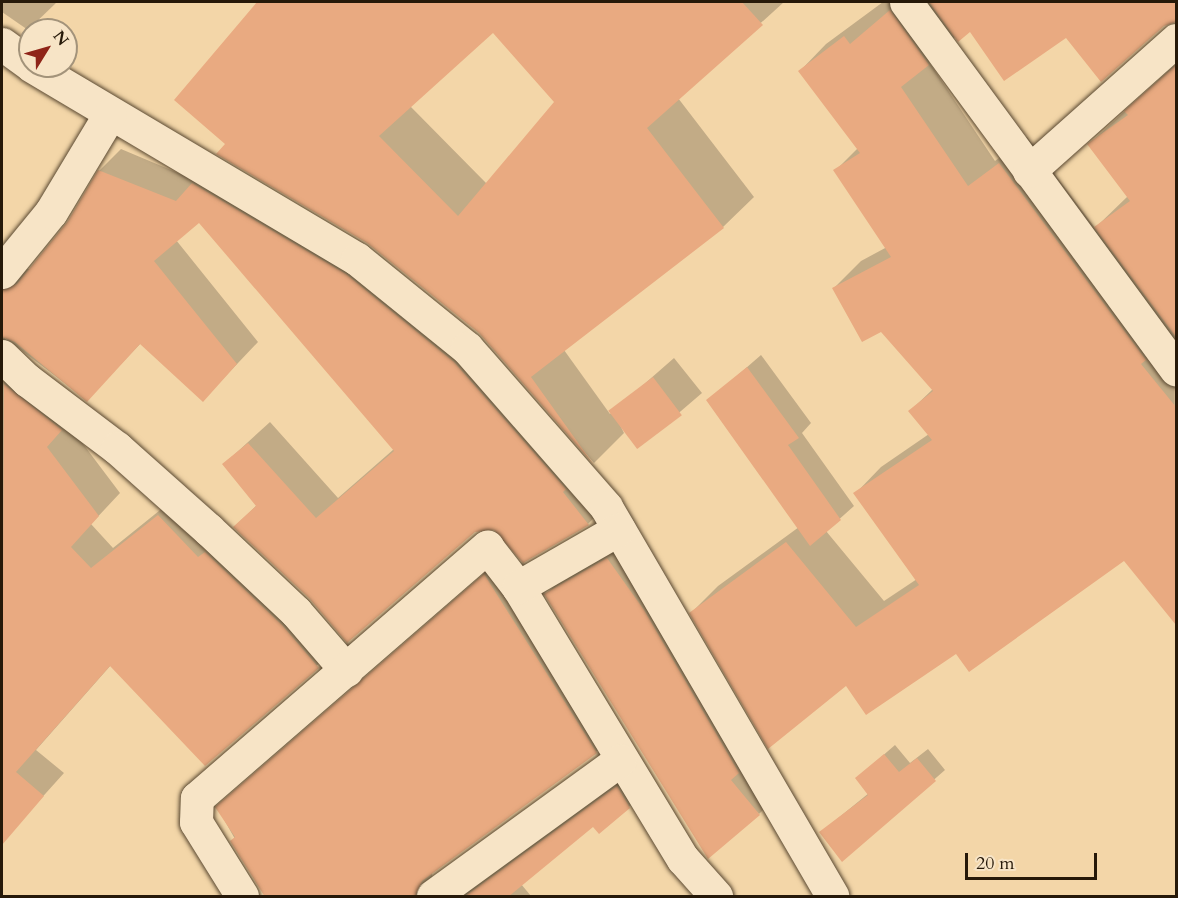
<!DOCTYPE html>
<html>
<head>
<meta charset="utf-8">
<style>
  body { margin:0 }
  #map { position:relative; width:1178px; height:898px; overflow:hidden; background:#f3d6a8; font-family:Cardo,serif }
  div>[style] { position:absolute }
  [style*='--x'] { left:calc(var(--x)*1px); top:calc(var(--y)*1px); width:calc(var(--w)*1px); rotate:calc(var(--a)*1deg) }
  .shadow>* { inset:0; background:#0003 }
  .building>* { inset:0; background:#e9aa81; transform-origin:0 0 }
  .roads { filter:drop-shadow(0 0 2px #594831) drop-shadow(0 0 2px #594831) }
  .minor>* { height:33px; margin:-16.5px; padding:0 16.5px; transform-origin:16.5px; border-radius:16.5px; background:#f7e4c6 }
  span { translate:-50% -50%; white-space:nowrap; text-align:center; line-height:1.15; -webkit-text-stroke:6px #f7e4c6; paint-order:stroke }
  .frame { position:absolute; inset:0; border:3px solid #261909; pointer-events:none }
  .north { position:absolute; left:18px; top:18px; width:60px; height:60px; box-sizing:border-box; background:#f7e4c6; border:2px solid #a3937a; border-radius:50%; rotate:53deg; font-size:16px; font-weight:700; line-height:24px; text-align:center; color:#261909 }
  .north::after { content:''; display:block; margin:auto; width:21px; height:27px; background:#8f2418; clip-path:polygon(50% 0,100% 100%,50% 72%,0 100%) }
  .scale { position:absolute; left:965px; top:853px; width:132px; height:27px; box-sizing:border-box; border:3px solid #261909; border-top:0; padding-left:8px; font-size:18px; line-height:21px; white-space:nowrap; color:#261909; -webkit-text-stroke:4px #f7e4c6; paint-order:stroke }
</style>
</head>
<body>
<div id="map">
  <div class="shadow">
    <div style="clip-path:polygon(2px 2px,57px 2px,28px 30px,2px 12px)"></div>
    <div style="clip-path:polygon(evenodd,259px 2px,784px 2px,678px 98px,754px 197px,723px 227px,564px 350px,610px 414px,674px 358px,702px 393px,639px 447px,618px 421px,624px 433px,594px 463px,480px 332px,368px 242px,227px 143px,176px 100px,259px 2px,493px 31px,556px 102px,487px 184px,410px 106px,493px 31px)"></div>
    <div style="clip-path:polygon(883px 2px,1176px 2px,1176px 11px,1161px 26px,1066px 36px,971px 30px,956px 36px,929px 62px,995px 161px,1027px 137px,1095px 228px,1128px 196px,1089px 144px,1176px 64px,1174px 620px,1124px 558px,957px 652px,847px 684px,691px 613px,718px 586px,799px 527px,708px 401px,761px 355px,811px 423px,802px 433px,854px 506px,826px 531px,884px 601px,917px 579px,855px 494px,881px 467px,929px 434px,910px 411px,933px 389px,881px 330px,834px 288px,861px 261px,887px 247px,835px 171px,858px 148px,800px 71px,826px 44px)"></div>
    <div style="clip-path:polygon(121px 149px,368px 253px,609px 502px,588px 524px,475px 531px,310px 597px,235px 526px,257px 505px,224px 464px,270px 422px,338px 498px,394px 449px,199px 221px,176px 240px,258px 342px,203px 400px,141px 343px,87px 400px,4px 337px,36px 372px,68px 424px,120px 493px,91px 524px,113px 548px,180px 494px,340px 645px,205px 764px,111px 665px,36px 750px,64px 773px,10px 833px,2px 826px,2px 286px,20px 269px,31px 269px,69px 222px,99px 171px)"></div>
    <div style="clip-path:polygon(625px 541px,777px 796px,759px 814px,546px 594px,564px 576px)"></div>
    <div style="clip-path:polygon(501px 559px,612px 736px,596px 752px,432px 872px,433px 890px,441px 896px,267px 896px,217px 807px)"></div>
    <div style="clip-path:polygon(895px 745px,910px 763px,928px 749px,945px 770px,842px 860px,821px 832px,869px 793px,857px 778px)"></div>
    <div style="clip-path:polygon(633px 771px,645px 790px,629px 807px,593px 825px,521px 884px,531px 896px,452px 896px)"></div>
  </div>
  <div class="building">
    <div style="clip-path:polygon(evenodd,257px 2px,742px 2px,763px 25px,647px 128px,724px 228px,531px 377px,594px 465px,479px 333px,367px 243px,216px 154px,225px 144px,174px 100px,257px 2px,493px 33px,554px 102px,458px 216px,379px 136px,493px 33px)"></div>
    <div style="clip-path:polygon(929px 2px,1176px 2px,1176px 22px,1164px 26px,1101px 82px,1066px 38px,1004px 81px,970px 32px,958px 42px)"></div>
    <div style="clip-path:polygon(890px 10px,929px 65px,901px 87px,968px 186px,999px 163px,1146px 360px,1141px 364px,1176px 407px,1176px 625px,1124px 561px,969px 672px,956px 654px,866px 715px,846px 686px,768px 749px,689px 613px,786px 542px,856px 627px,919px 585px,853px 493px,932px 440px,908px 411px,933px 391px,881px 332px,862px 342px,832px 288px,891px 257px,833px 170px,860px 153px,798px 71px,844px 36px,850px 44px)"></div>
    <div style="clip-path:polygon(1176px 65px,1176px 337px,1094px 227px,1130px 201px,1087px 144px,1128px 115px,1124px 111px)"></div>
    <div style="clip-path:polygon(98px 170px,176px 201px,192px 183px,346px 274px,454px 362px,566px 489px,563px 492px,589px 525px,523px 563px,494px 530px,475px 532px,347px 643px,309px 598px,233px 527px,256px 506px,222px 464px,248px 443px,316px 518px,394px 451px,199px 223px,154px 261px,237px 364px,203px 402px,140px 344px,87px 402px,15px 342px,2px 337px,2px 290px,17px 284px,68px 221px)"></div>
    <div style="clip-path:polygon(747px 367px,799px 438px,788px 445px,841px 520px,810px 546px,706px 400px)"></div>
    <div style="left:653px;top:377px;width:48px;height:56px;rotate:53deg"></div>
    <div style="clip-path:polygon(4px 384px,62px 430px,47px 447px,99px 516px,71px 547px,91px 568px,158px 515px,198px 557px,205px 552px,282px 625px,319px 668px,205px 766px,110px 666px,16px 772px,44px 796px,2px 845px)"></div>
    <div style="clip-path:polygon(607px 558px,644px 610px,739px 773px,731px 780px,760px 815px,708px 859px,544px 594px)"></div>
    <div style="clip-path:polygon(484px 574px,597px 753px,422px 881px,415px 897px,265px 897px,230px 841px,235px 837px,215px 807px)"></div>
    <div style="clip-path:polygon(884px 754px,899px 772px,917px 758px,936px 781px,842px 862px,819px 832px,868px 795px,855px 778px)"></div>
    <div style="clip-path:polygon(617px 786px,630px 808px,599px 834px,593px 827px,508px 897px,464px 897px)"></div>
  </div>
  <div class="roads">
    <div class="minor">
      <div style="--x:906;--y:2;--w:456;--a:53.7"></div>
      <div style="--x:2;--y:44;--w:34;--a:36"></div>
      <div style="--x:32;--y:66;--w:378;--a:30.7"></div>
      <div style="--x:357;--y:259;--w:141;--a:39"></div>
      <div style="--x:467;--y:348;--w:211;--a:48.8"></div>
      <div style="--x:606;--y:507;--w:450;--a:59.8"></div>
      <div style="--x:1029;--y:171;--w:197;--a:-41.7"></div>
      <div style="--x:2;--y:272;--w:77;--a:-50.8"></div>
      <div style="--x:51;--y:212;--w:114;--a:-59"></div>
      <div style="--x:2;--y:356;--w:35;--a:44"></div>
      <div style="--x:27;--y:380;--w:113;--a:37.1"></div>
      <div style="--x:117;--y:448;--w:122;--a:41.7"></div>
      <div style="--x:208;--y:529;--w:121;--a:43.3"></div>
      <div style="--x:296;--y:612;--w:77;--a:49.2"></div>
      <div style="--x:518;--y:587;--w:318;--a:58.8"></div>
      <div style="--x:683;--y:859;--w:50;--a:48.3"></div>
      <div style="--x:242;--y:896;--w:87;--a:-121.9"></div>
      <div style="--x:196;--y:822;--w:24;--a:-88"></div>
      <div style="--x:197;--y:798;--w:384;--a:-40.9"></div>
      <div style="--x:487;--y:547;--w:51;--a:52.2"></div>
      <div style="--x:518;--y:587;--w:116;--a:-29.9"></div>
      <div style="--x:433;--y:896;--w:231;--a:-36"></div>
    </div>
  </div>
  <div class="frame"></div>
  <div class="north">N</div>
  <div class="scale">20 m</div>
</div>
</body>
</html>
